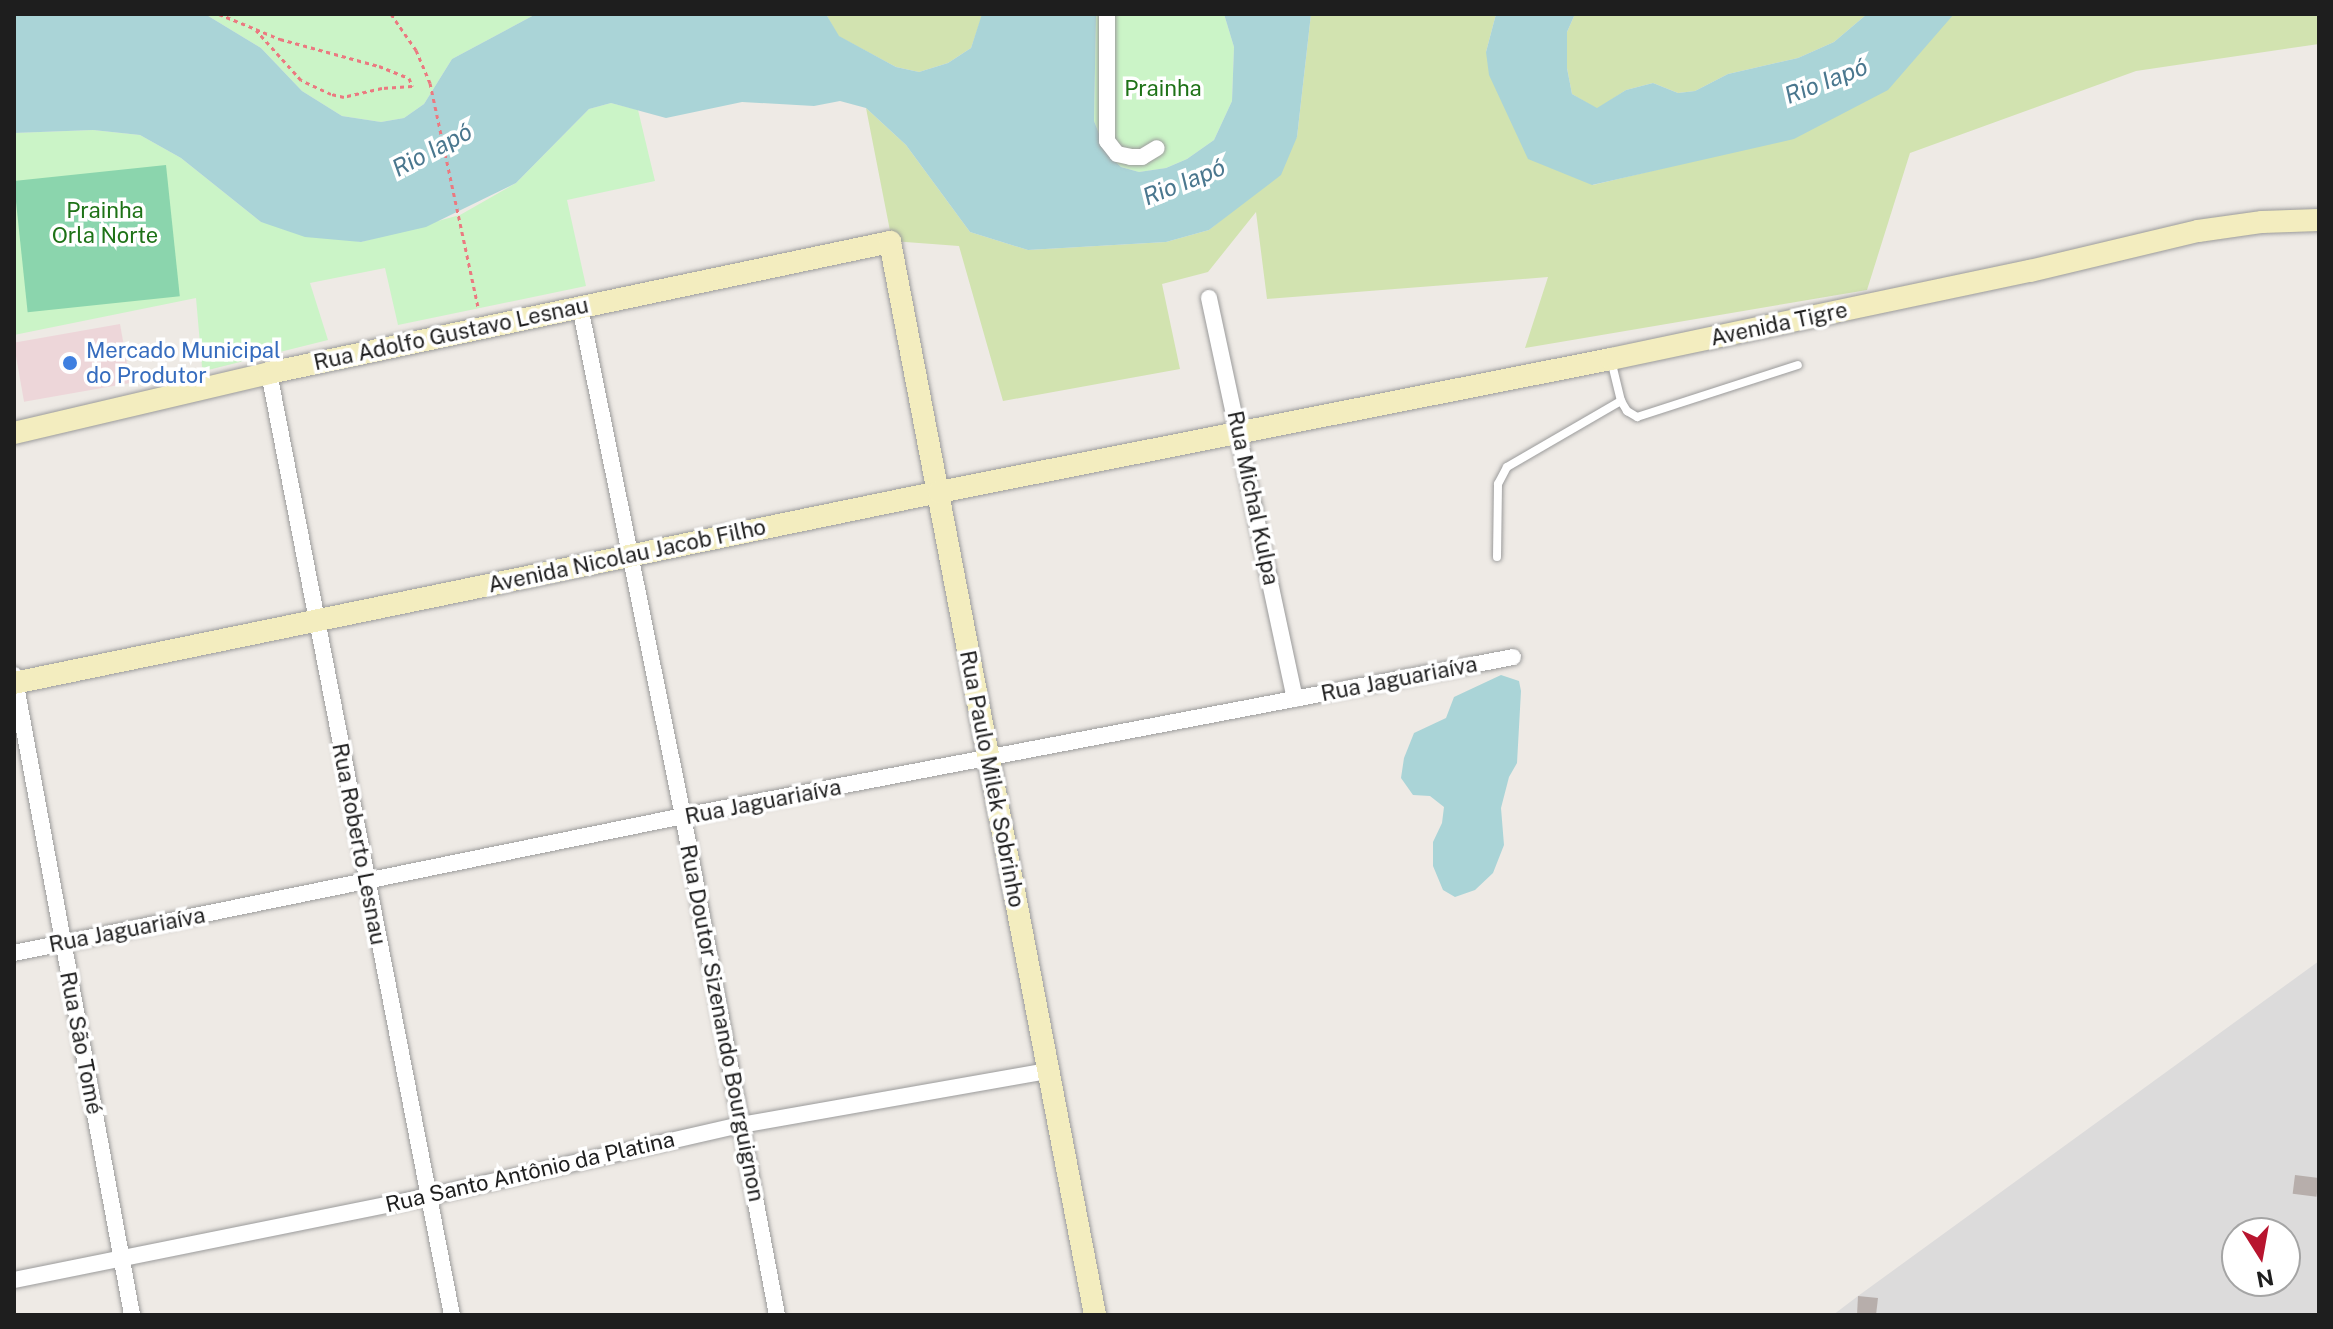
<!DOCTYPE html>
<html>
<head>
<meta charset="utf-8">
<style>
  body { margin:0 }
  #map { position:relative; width:2333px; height:1329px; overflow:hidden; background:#eeeae5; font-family:"Public Sans",sans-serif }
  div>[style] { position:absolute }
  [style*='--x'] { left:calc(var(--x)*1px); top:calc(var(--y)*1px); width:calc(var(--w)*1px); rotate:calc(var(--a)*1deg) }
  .residential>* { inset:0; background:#dcdbdb }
  .commercial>* { inset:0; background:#edd6d9; transform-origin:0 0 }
  .grass>* { inset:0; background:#d2e3b0 }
  .park>* { inset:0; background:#cbf4c7 }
  .pitch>* { inset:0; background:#8bd5ad; transform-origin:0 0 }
  .water>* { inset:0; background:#aad4d7 }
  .building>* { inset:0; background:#b7aeab; transform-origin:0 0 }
  .path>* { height:3px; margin-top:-1.5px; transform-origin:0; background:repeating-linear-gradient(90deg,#eb7980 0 4px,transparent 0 8px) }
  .roads { filter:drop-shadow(0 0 2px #9b9b9b) drop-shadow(0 0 2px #9b9b9b) }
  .lane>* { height:8px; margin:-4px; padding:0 4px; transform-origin:4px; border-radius:4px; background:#fff }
  .street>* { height:16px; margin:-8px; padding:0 8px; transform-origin:8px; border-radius:8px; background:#fff }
  .secondary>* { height:22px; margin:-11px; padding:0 11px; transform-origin:11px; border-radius:11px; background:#f3edbf }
  .dots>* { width:22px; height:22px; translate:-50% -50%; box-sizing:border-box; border:4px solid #fff; border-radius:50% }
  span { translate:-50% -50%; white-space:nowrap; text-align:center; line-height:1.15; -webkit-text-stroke:7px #fff; paint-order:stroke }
  .park-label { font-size:22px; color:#1e7217 }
  .street-label { font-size:22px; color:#1e1e1e }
  .shop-label { font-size:22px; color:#366cbe }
  .left { translate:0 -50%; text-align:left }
  .water-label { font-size:24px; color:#4a778e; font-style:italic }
  .frame { position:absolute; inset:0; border:16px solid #1e1e1e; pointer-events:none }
  .north { position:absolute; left:2221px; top:1217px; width:80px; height:80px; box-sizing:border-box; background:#fff; border:2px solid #a5a5a5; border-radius:50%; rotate:169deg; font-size:22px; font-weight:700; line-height:32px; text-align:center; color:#1e1e1e }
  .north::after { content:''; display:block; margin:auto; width:28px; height:36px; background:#b8152f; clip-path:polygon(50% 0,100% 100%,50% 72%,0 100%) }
</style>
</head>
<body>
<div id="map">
  <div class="residential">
    <div style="clip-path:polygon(evenodd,2319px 961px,2319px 1315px,1833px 1315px,1858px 1296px,2319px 961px,2237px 1233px,2285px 1233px,2285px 1281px,2237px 1281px,2237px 1233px)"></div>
  </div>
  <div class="commercial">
    <div style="left:120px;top:324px;width:60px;height:108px;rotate:80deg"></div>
  </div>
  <div class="grass">
    <div style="clip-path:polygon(826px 14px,982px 14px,982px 16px,971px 48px,948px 63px,919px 72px,896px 67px,838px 36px)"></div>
    <div style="clip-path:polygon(1311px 14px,1496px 14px,1486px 52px,1593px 185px,1726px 153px,1953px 14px,2319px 14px,2319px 44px,2136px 71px,1910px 153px,1867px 290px,1525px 348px,1548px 277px,1267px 299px,1256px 212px,1208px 272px,1162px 284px,1180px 369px,1003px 401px,959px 246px,892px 241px,866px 108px,906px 145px,970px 232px,1028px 250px,1166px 242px,1209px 230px,1242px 203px,1297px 137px)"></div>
    <div style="clip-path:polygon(1575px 14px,1867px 14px,1834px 42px,1798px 58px,1728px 74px,1695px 91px,1678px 93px,1653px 83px,1626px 90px,1597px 109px,1572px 94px,1567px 68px,1567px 32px)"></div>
  </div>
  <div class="park">
    <div style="clip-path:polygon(205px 14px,536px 14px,452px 59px,424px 104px,404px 118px,381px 122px,342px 116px,302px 91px,261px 48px)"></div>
    <div style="clip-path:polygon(1096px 14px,1224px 14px,1234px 47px,1232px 101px,1214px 140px,1187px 159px,1166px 168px,1139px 172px,1121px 167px,1107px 154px,1094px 121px)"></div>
    <div style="clip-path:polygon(611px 103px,638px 110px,655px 181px,567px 200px,586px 286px,398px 325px,385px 268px,310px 283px,328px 340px,208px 370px,202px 367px,196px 298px,14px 335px,14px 133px,93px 130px,140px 135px,181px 158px,261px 222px,361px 242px,460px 215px,516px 183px,589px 109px)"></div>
  </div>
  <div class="pitch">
    <div style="left:166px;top:165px;width:132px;height:153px;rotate:84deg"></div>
  </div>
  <div class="water">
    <div style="clip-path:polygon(14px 14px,205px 14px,261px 48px,302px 91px,342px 116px,381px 122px,404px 118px,424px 104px,452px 59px,536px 14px,826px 14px,839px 36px,896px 67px,919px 72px,948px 63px,971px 48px,982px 14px,1096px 14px,1094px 121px,1107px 154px,1121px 167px,1139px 172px,1166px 168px,1187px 159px,1214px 140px,1232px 101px,1234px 47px,1224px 14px,1311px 14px,1297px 137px,1281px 175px,1209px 230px,1166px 242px,1028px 250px,970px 232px,906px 145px,866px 108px,840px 101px,814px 106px,742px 102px,666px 118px,611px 103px,589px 109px,516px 183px,426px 227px,361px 242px,305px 237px,261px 222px,181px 158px,140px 135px,93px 130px,14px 133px)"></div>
    <div style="clip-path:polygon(1496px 14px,1575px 14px,1567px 32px,1567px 68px,1572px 94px,1597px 108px,1626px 90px,1653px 83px,1678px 93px,1695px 91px,1728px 74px,1798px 58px,1834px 42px,1867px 14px,1954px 14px,1888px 90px,1794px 139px,1592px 185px,1528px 159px,1489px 75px,1486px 52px)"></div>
    <div style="clip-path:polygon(1501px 675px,1519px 681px,1521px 691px,1517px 763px,1509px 777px,1501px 808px,1504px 845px,1493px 873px,1475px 890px,1455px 897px,1443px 890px,1433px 866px,1433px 842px,1442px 823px,1444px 807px,1430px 796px,1413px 795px,1401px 778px,1404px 758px,1414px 733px,1446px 718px,1454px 697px)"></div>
  </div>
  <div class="building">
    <div style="left:2295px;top:1175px;width:24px;height:19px;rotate:7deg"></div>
    <div style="clip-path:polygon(1858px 1296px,1878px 1298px,1876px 1315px,1857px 1315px)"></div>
  </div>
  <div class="path">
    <div style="--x:219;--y:14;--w:66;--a:22.3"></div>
    <div style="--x:280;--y:39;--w:103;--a:15.3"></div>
    <div style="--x:379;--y:66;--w:32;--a:22"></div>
    <div style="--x:409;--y:78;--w:9;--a:69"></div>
    <div style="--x:412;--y:86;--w:30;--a:176"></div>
    <div style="--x:382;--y:88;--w:39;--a:167"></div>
    <div style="--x:344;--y:97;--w:13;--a:-167"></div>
    <div style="--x:331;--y:94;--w:33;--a:-155"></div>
    <div style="--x:301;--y:80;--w:67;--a:-132"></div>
    <div style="--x:391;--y:14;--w:44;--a:55.2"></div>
    <div style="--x:416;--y:50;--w:36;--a:67"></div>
    <div style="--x:430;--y:83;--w:229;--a:77.9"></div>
  </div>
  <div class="roads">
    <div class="lane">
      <div style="--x:1611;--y:360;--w:42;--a:76.3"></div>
      <div style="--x:1621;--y:401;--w:12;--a:59"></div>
      <div style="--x:1627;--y:411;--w:12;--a:31"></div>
      <div style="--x:1637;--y:417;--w:169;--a:-17.9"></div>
      <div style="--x:1497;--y:557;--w:73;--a:-89.2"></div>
      <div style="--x:1498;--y:484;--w:19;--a:-62"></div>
      <div style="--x:1507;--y:467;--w:132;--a:-30.1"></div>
    </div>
    <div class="street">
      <div style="--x:1107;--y:14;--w:127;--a:90"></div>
      <div style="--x:1107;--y:141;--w:16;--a:52"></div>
      <div style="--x:1117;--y:154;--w:14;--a:12"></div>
      <div style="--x:1131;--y:157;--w:11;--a:0"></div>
      <div style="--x:1142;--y:157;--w:17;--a:-31"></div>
      <div style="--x:1209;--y:298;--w:410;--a:77.9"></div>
      <div style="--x:580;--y:307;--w:519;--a:78.56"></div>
      <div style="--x:683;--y:816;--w:508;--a:79.33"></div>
      <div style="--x:269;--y:373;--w:960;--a:79.01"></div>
      <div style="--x:14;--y:675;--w:651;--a:79.55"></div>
      <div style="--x:14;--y:953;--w:683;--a:-11.57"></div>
      <div style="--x:683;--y:816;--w:845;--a:-10.84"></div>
      <div style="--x:14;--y:1280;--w:424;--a:-11.4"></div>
      <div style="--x:430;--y:1196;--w:319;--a:-12.9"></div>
      <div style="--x:741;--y:1125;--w:311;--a:-10"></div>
    </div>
    <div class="secondary">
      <div style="--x:14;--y:433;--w:262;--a:-13.2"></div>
      <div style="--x:269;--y:373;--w:635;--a:-11.91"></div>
      <div style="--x:890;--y:242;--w:1092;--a:79.18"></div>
      <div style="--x:14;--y:683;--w:945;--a:-11.67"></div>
      <div style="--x:939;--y:492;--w:685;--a:-11.2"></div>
      <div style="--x:1611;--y:359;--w:428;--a:-11.9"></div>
      <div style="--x:2030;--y:271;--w:173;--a:-13.4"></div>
      <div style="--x:2198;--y:231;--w:65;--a:-8"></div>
      <div style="--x:2262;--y:222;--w:57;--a:-2"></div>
    </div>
  </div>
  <div class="dots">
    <div style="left:70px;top:363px;background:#3f7fe0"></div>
  </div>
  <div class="park-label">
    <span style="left:1163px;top:89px">Prainha</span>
    <span style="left:105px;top:223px">Prainha<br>Orla Norte</span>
  </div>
  <div class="street-label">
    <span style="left:1779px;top:324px;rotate:-12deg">Avenida Tigre</span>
    <span style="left:451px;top:334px;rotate:-12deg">Rua Adolfo Gustavo Lesnau</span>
    <span style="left:1253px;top:498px;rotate:78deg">Rua Michal Kulpa</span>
    <span style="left:627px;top:556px;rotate:-12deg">Avenida Nicolau Jacob Filho</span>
    <span style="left:1399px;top:679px;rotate:-11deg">Rua Jaguariaíva</span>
    <span style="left:992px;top:779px;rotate:79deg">Rua Paulo Milek Sobrinho</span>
    <span style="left:763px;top:802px;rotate:-11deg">Rua Jaguariaíva</span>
    <span style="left:359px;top:844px;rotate:79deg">Rua Roberto Lesnau</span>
    <span style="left:127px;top:930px;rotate:-11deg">Rua Jaguariaíva</span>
    <span style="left:722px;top:1023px;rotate:79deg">Rua Doutor Sizenando Bourguignon</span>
    <span style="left:81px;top:1043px;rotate:79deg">Rua São Tomé</span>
    <span style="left:530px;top:1172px;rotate:-13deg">Rua Santo Antônio da Platina</span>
  </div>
  <div class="shop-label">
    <span class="left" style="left:86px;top:363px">Mercado Municipal<br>do Produtor</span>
  </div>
  <div class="water-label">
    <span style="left:1826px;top:81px;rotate:-21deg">Rio Iapó</span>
    <span style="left:432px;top:150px;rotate:-28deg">Rio Iapó</span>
    <span style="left:1184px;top:182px;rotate:-22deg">Rio Iapó</span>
  </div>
  <div class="frame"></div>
  <div class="north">N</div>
</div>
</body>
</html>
